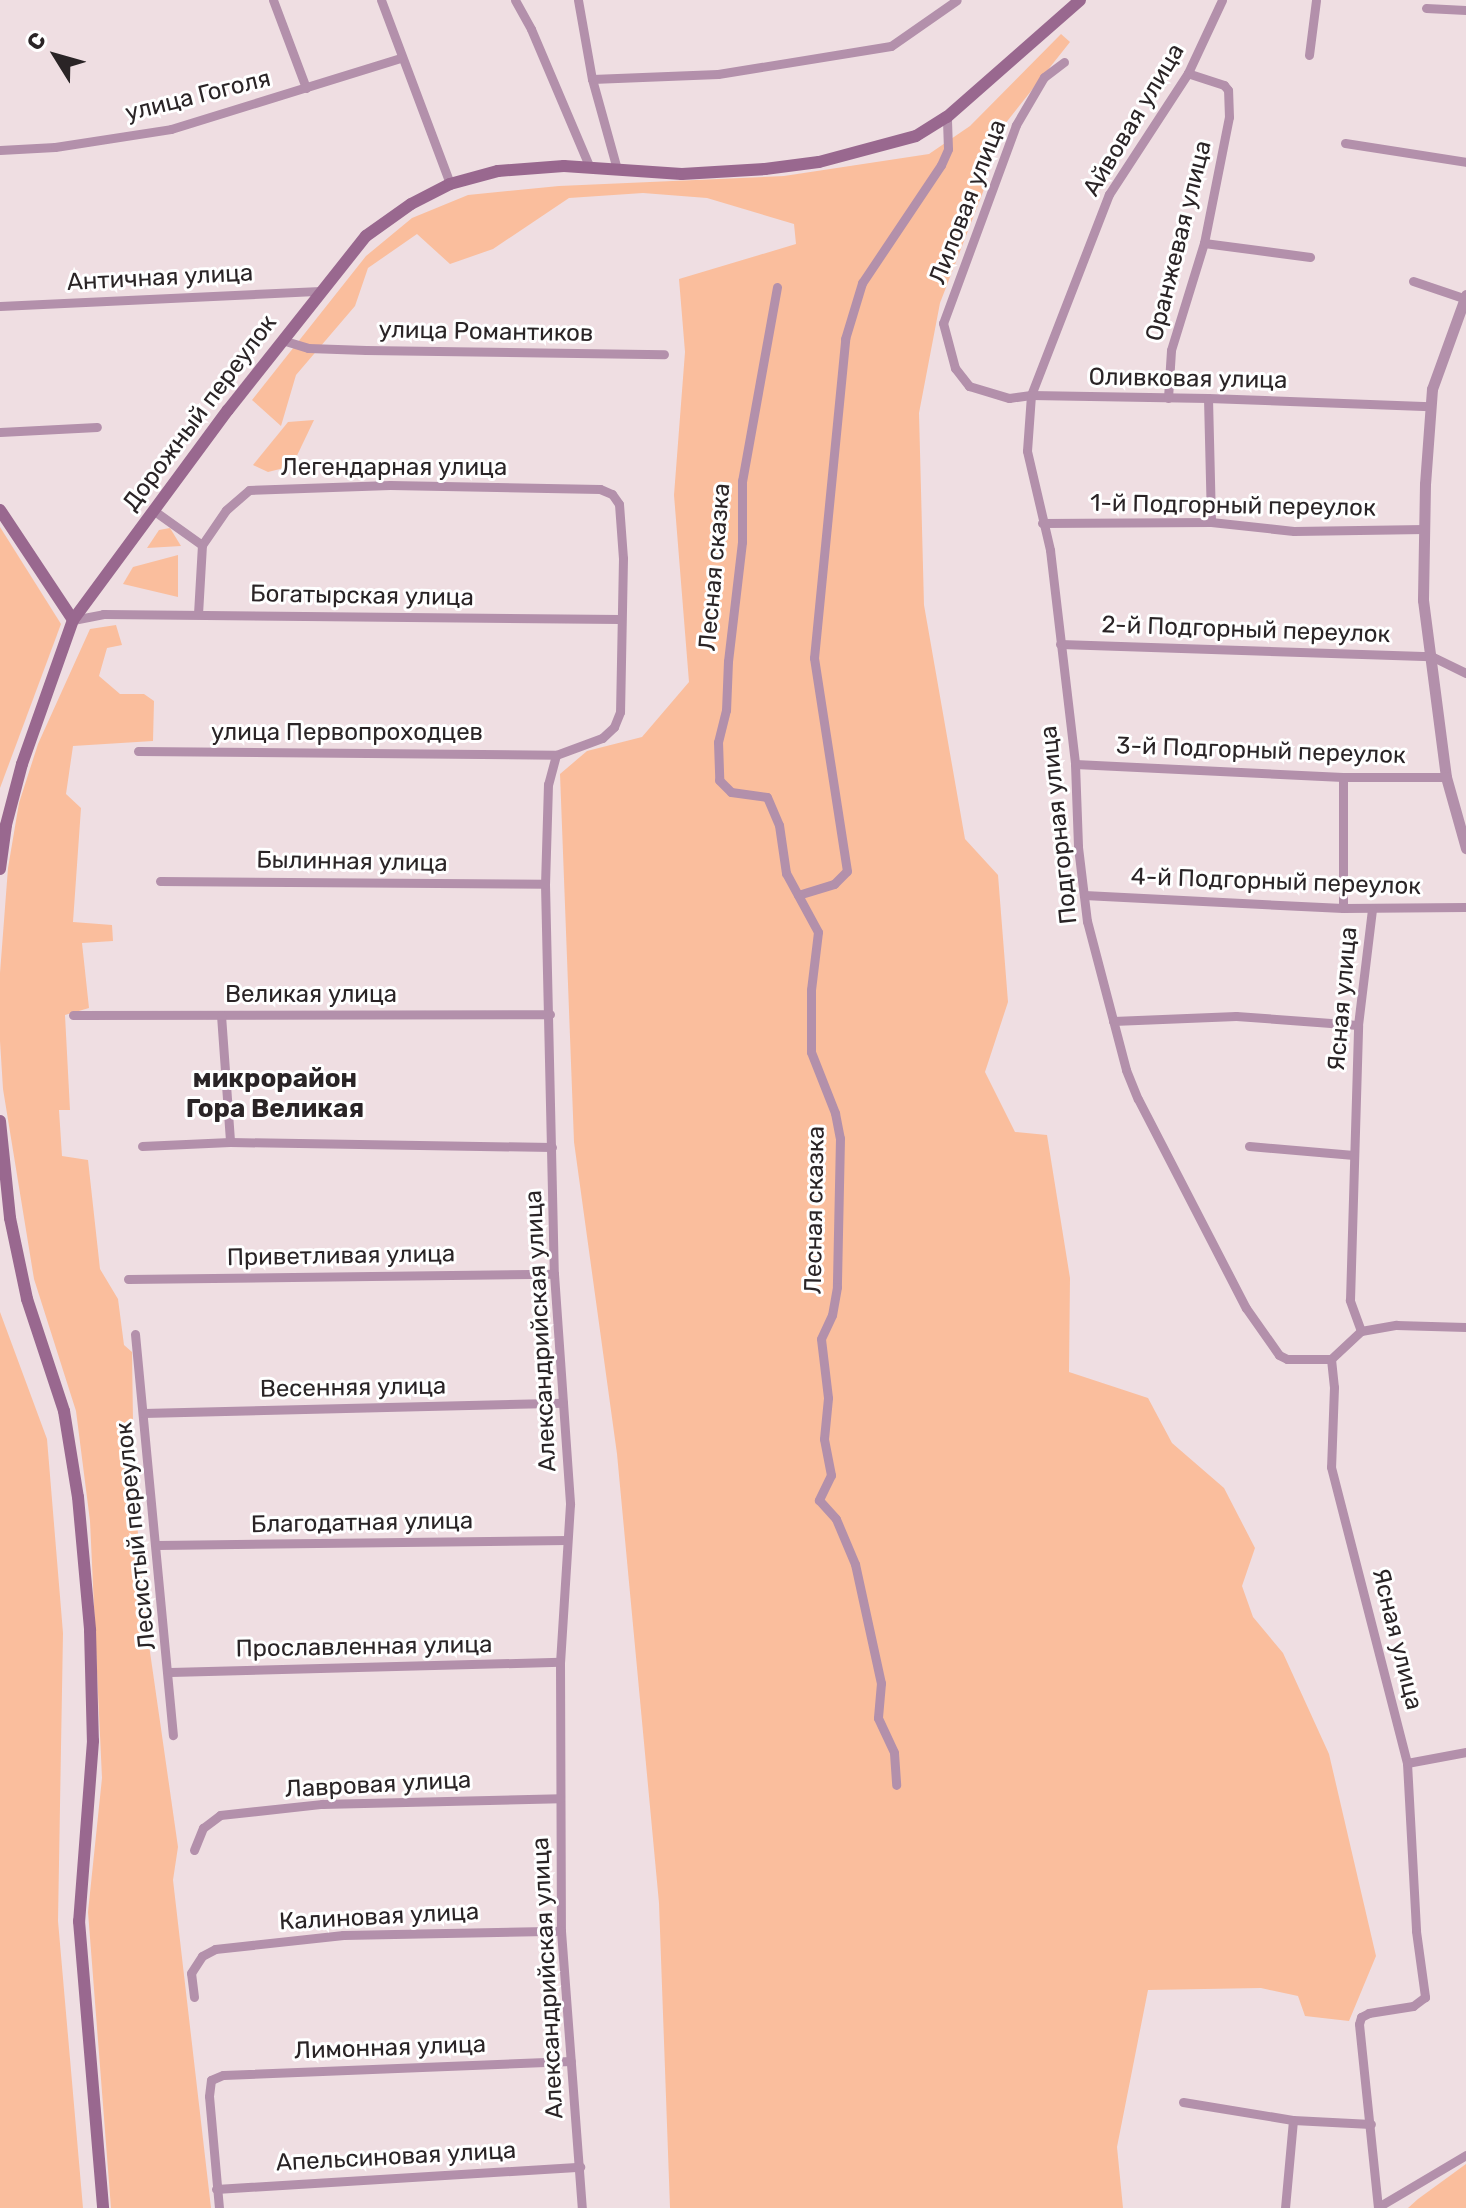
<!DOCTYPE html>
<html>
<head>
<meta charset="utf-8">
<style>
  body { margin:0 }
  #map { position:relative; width:1466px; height:2208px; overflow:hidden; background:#efdee2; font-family:Rubik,sans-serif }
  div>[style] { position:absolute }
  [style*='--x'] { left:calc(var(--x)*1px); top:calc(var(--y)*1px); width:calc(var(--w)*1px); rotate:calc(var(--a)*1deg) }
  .green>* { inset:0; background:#fabe9d }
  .minor>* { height:9px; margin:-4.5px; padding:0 4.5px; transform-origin:4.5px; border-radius:4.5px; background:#b390ab }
  .tertiary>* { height:11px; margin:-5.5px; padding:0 5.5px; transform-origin:5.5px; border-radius:5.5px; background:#b390ab }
  .secondary>* { height:12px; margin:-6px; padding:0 6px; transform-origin:6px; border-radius:6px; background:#99688f }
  span { translate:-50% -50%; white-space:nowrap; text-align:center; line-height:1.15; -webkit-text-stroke:6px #fff; paint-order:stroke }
  .street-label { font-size:24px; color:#2a2426 }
  .neighbourhood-label { font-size:26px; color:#2a2426; font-weight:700 }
  .north { position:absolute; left:16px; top:16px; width:80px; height:80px; -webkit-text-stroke:6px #fff; paint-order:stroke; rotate:307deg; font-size:22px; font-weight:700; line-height:32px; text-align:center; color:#2a2426 }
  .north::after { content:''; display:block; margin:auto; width:28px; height:36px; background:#2a2426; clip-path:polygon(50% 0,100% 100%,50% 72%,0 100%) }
</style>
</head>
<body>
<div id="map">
  <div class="green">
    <div style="clip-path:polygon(1061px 34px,1070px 42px,1001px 129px,983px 192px,940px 303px,919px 413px,924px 605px,965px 839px,998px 875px,1008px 1002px,985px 1072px,1015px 1132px,1047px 1135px,1070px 1278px,1069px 1372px,1148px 1398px,1172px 1443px,1224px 1488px,1255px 1548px,1242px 1586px,1253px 1617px,1283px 1653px,1329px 1754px,1376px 1956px,1349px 2021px,1305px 2016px,1298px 1996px,1261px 1988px,1148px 1990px,1117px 2147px,1123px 2208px,670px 2208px,659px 1903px,617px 1454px,574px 1142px,560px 774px,587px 751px,642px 737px,689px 682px,674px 495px,685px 352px,679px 279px,796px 244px,794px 224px,707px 198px,643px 193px,569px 198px,493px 249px,450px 264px,417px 234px,368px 268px,355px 306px,296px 375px,281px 426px,252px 400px,366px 256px,412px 218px,468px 195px,559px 186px,784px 176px,929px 154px,970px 126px)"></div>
    <div style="clip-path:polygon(314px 420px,292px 466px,268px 472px,253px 465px,288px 422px)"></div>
    <div style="clip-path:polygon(0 527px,61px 624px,0 788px)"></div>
    <div style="clip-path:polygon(170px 528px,181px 546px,147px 548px,159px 530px)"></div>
    <div style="clip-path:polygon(178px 555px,178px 597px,123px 584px,133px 567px)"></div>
    <div style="clip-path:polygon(116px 625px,122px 645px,107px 648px,99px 676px,120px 694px,144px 694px,154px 701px,153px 741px,73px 746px,66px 794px,81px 808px,73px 922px,112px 925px,113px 941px,82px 943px,89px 1008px,65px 1015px,70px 1110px,59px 1110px,62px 1156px,88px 1160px,100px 1269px,118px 1299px,124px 1345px,132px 1352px,134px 1492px,148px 1638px,178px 1847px,173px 1880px,211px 2208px,111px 2208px,88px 1912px,102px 1778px,90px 1521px,76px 1411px,34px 1279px,3px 1089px,0 1041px,0 973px,8px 868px,19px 803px,38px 744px,90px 629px)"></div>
    <div style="clip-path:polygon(0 1312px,47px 1439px,63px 1633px,58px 1921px,83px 2208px,0 2208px)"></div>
    <div style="clip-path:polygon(1466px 2164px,1466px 2208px,1408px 2208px,1418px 2199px)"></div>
  </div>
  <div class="minor">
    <div style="--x:273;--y:0;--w:94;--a:69.4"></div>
    <div style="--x:381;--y:0;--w:197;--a:69.4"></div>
    <div style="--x:515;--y:0;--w:33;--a:61"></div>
    <div style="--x:531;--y:29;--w:151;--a:67"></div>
    <div style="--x:578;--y:0;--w:80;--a:80"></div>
    <div style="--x:592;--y:79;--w:93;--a:74.5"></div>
    <div style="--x:1222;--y:0;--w:81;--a:115"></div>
    <div style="--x:1188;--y:73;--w:145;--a:123.1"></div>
    <div style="--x:1109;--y:194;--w:216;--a:111.2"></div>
    <div style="--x:1031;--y:395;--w:56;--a:94.1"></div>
    <div style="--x:1027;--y:451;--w:102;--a:76.9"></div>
    <div style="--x:1050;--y:550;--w:215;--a:83.3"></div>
    <div style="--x:1075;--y:764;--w:83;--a:87.9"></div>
    <div style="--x:1078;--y:847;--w:75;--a:83.1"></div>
    <div style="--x:1087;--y:921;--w:154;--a:75.3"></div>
    <div style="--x:1126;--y:1070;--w:31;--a:68"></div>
    <div style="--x:1138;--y:1099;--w:235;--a:62.7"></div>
    <div style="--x:1246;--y:1308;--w:57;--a:54.9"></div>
    <div style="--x:1279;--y:1355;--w:9;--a:27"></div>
    <div style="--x:1287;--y:1359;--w:44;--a:0"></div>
    <div style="--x:1331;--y:1359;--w:41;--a:-43"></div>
    <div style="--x:1361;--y:1331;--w:36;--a:-10"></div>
    <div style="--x:1396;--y:1325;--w:70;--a:1.6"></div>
    <div style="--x:1426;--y:8;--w:40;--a:2.9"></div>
    <div style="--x:1309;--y:55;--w:55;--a:-82.7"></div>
    <div style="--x:1064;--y:62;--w:25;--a:143"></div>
    <div style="--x:1044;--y:77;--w:56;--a:120.3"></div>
    <div style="--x:1016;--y:125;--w:211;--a:110.2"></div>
    <div style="--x:943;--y:323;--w:47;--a:75.1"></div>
    <div style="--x:955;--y:368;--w:23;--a:52"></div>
    <div style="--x:969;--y:386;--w:42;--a:16.7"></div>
    <div style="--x:1009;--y:398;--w:22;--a:-8"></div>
    <div style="--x:1031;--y:395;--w:177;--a:1"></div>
    <div style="--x:1208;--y:398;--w:222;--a:2.1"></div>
    <div style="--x:592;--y:79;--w:126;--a:-2.3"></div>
    <div style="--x:718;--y:74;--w:175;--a:-9.2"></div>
    <div style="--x:891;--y:46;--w:80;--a:-34.9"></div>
    <div style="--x:1345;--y:143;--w:122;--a:8.9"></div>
    <div style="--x:0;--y:150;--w:55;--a:-3.1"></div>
    <div style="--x:55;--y:147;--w:117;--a:-8.8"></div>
    <div style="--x:171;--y:129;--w:241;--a:-17.2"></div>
    <div style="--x:1204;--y:243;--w:107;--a:7.5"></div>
    <div style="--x:1413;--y:281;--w:56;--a:18.8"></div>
    <div style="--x:777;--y:287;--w:197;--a:100.2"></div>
    <div style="--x:742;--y:481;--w:61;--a:90"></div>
    <div style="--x:742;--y:542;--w:120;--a:96.7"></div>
    <div style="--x:728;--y:661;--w:49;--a:92.3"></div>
    <div style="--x:726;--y:710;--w:33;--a:104"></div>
    <div style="--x:718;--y:742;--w:38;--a:88"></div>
    <div style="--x:719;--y:780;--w:17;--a:45"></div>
    <div style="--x:731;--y:792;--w:36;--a:8"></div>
    <div style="--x:767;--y:797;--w:30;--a:67"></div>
    <div style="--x:779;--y:825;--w:49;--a:81.7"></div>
    <div style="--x:786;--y:873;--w:67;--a:61.5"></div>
    <div style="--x:818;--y:932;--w:58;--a:96.9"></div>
    <div style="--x:811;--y:990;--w:62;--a:90"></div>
    <div style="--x:811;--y:1052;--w:66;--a:68.5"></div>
    <div style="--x:835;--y:1113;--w:25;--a:79"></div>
    <div style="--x:840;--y:1138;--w:149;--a:91.2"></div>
    <div style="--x:837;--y:1287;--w:28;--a:100"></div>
    <div style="--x:832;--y:1315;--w:26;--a:115"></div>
    <div style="--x:821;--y:1339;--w:59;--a:83.2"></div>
    <div style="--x:828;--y:1398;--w:41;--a:95.6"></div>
    <div style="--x:824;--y:1439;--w:37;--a:79"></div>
    <div style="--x:831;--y:1475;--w:28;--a:116"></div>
    <div style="--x:819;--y:1500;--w:25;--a:48"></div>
    <div style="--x:836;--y:1519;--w:49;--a:67.1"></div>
    <div style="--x:855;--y:1564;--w:122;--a:77.7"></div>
    <div style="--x:881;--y:1683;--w:35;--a:95"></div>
    <div style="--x:878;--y:1718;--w:38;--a:65"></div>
    <div style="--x:894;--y:1753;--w:32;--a:86"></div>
    <div style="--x:0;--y:306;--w:321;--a:-2.7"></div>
    <div style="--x:282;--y:340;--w:27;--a:17"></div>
    <div style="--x:308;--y:348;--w:58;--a:2"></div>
    <div style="--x:366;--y:350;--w:298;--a:0.8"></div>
    <div style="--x:1168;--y:398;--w:48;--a:-86.4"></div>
    <div style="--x:1171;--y:350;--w:112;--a:-72.9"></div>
    <div style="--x:1204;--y:243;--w:128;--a:-78.8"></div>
    <div style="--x:1229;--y:117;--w:27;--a:-92"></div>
    <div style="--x:1228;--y:90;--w:6;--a:-129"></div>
    <div style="--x:1224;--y:85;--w:38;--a:-162"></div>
    <div style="--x:1208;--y:398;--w:124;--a:88.6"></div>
    <div style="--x:0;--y:432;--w:97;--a:-3"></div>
    <div style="--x:153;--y:510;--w:60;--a:35.5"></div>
    <div style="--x:1042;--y:523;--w:169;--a:-0.3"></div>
    <div style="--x:1211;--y:522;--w:83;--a:6.2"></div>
    <div style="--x:1294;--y:531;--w:130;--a:-0.9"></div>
    <div style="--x:202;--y:545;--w:42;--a:-55.6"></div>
    <div style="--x:226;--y:510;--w:30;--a:-41"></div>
    <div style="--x:249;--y:490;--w:141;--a:-2"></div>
    <div style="--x:390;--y:485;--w:210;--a:1.1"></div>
    <div style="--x:600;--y:489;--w:13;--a:23"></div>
    <div style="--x:612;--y:494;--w:12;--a:55"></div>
    <div style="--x:619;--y:504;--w:54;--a:85.8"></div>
    <div style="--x:623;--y:558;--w:154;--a:91.1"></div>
    <div style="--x:620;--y:712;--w:16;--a:112"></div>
    <div style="--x:614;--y:727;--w:16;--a:137"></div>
    <div style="--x:602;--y:738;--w:49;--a:159.7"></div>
    <div style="--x:556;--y:755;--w:30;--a:105"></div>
    <div style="--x:548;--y:784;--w:100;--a:91.7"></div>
    <div style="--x:545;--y:884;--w:390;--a:88.7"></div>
    <div style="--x:554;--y:1274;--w:231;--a:86"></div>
    <div style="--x:570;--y:1504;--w:158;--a:93.6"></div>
    <div style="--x:560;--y:1662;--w:269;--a:89.8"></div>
    <div style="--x:561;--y:1931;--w:278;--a:85.7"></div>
    <div style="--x:198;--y:614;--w:69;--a:-86.7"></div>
    <div style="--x:73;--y:620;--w:31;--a:-11"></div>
    <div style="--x:103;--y:614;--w:517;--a:0.55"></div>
    <div style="--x:1060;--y:644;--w:371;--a:1.9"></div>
    <div style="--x:1431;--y:656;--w:39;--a:26"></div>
    <div style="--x:138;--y:751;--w:418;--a:0.5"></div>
    <div style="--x:1075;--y:764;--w:268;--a:2.8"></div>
    <div style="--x:1343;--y:777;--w:103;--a:0"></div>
    <div style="--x:160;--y:881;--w:385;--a:0.4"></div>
    <div style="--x:798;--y:895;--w:38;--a:-17"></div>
    <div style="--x:834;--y:884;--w:18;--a:-45"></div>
    <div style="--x:847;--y:871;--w:216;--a:-98.8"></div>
    <div style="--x:814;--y:658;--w:321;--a:-84.4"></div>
    <div style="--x:845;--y:339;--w:59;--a:-73.1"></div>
    <div style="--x:862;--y:283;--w:142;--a:-56.2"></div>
    <div style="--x:941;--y:165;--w:17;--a:-66"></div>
    <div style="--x:948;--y:149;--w:32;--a:-92"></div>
    <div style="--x:1084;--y:895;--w:259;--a:2.9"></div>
    <div style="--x:1343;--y:908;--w:123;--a:-0.5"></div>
    <div style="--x:1343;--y:908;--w:131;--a:-90"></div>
    <div style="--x:73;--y:1015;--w:477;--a:-0.1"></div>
    <div style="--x:221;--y:1015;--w:127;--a:85.9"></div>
    <div style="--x:1113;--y:1021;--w:123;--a:-2.3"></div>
    <div style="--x:1236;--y:1016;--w:122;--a:4.2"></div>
    <div style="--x:142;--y:1146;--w:88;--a:-2.6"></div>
    <div style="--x:230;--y:1142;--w:322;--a:0.9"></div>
    <div style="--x:1249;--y:1146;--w:105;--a:4.9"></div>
    <div style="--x:128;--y:1279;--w:426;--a:-0.7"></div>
    <div style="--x:1361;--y:1331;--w:33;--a:-110"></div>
    <div style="--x:1350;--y:1300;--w:275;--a:-88.3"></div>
    <div style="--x:1358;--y:1025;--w:117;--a:-83.1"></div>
    <div style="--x:135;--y:1334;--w:403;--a:84.6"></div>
    <div style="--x:1331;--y:1359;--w:28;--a:84"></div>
    <div style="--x:1334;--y:1387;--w:80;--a:92.1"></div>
    <div style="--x:1331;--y:1467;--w:306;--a:75.6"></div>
    <div style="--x:1407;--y:1763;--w:168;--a:86.9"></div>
    <div style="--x:1416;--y:1931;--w:67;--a:82.2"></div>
    <div style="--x:1425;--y:1997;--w:15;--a:143"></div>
    <div style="--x:1413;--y:2006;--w:45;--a:171"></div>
    <div style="--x:1369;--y:2013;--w:9;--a:153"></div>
    <div style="--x:1361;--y:2017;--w:7;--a:106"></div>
    <div style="--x:1359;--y:2024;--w:185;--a:84.1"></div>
    <div style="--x:143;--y:1413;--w:420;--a:-1.4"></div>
    <div style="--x:157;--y:1545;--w:410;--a:-0.7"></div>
    <div style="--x:170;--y:1672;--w:390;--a:-1.5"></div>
    <div style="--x:1407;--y:1763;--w:60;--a:-10.6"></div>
    <div style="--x:194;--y:1850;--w:24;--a:-68"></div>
    <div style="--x:203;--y:1828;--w:21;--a:-37"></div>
    <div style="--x:220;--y:1815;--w:103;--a:-6.2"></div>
    <div style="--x:322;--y:1804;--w:238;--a:-1.4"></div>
    <div style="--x:194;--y:1997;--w:24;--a:-97"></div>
    <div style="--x:191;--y:1973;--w:20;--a:-57"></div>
    <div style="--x:202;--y:1956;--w:15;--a:-28"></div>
    <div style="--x:215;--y:1949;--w:129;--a:-6.2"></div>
    <div style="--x:343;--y:1935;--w:218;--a:-1.1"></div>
    <div style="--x:1183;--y:2102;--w:111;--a:9.3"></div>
    <div style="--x:1293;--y:2120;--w:78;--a:2.9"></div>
    <div style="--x:216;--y:2189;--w:365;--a:-3.5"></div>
    <div style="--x:1378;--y:2207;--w:102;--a:-30.6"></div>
    <div style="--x:219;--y:2208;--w:112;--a:-95.1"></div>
    <div style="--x:209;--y:2096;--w:16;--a:-83"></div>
    <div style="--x:211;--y:2080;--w:13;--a:-23"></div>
    <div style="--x:223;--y:2075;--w:348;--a:-2.3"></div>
    <div style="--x:1285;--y:2208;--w:88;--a:-84.8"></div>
  </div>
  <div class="tertiary">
    <div style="--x:1466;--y:295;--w:100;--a:109.9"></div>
    <div style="--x:1432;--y:389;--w:95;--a:94.2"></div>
    <div style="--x:1425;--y:484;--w:116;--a:91"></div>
    <div style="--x:1423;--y:600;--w:178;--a:82.6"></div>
    <div style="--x:1446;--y:777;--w:74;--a:74.3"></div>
  </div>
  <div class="secondary">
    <div style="--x:0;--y:510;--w:132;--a:56.4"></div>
    <div style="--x:0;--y:869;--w:44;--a:-82.2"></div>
    <div style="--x:6;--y:825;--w:63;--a:-75.3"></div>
    <div style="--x:22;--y:764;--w:153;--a:-70.5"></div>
    <div style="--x:73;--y:620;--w:261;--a:-53.6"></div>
    <div style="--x:228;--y:410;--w:222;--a:-51.6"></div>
    <div style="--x:366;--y:236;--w:55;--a:-35.4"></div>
    <div style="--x:411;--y:204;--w:44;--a:-27.1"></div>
    <div style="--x:450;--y:184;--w:50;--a:-15.2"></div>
    <div style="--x:498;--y:171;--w:66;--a:-4.3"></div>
    <div style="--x:564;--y:166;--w:118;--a:3.9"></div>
    <div style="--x:682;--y:174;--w:83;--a:-3.4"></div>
    <div style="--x:765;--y:169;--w:54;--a:-7.4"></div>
    <div style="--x:819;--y:162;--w:100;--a:-15"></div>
    <div style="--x:916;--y:136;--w:36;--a:-32"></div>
    <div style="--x:947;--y:117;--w:177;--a:-41.3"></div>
    <div style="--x:0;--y:1121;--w:98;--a:84.1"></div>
    <div style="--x:10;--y:1218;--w:83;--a:78.1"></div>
    <div style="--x:27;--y:1299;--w:118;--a:71.7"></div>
    <div style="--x:64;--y:1411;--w:87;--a:80.8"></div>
    <div style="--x:78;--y:1497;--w:134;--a:84.8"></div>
    <div style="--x:90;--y:1630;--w:111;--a:88.5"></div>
    <div style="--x:93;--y:1741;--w:181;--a:94.4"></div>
    <div style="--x:79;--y:1921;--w:288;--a:85.2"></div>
  </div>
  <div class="street-label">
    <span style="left:198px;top:96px;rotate:-14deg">улица Гоголя</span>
    <span style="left:1134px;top:120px;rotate:-59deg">Айвовая улица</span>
    <span style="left:968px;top:202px;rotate:-69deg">Лиловая улица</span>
    <span style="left:1179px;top:241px;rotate:-76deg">Оранжевая улица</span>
    <span style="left:160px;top:278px;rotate:-3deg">Античная улица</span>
    <span style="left:486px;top:332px;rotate:1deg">улица Романтиков</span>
    <span style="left:1188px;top:379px;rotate:1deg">Оливковая улица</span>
    <span style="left:200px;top:413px;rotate:-53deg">Дорожный переулок</span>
    <span style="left:394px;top:468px">Легендарная улица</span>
    <span style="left:1233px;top:506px;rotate:1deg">1-й Подгорный переулок</span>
    <span style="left:715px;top:567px;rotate:-85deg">Лесная сказка</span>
    <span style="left:362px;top:596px;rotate:1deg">Богатырская улица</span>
    <span style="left:1246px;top:630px;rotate:2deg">2-й Подгорный переулок</span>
    <span style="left:347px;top:733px">улица Первопроходцев</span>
    <span style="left:1261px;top:751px;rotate:2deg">3-й Подгорный переулок</span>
    <span style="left:1059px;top:825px;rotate:-96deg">Подгорная улица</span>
    <span style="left:352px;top:862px;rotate:1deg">Былинная улица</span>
    <span style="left:1276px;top:882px;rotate:2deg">4-й Подгорный переулок</span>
    <span style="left:311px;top:995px">Великая улица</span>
    <span style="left:1343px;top:999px;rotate:-85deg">Ясная улица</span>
    <span style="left:815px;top:1210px;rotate:-89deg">Лесная сказка</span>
    <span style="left:341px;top:1256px;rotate:-1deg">Приветливая улица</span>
    <span style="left:541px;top:1331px;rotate:-93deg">Александрийская улица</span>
    <span style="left:353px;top:1388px;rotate:-1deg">Весенняя улица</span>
    <span style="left:362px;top:1523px;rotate:-1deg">Благодатная улица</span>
    <span style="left:136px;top:1536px;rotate:-96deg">Лесистый переулок</span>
    <span style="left:1397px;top:1639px;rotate:76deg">Ясная улица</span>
    <span style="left:364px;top:1647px;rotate:-1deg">Прославленная улица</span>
    <span style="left:378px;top:1785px;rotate:-3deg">Лавровая улица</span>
    <span style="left:379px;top:1917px;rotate:-3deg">Калиновая улица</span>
    <span style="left:548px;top:1978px;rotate:-93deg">Александрийская улица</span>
    <span style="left:390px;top:2048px;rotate:-2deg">Лимонная улица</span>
    <span style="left:396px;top:2157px;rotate:-3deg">Апельсиновая улица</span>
  </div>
  <div class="neighbourhood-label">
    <span style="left:275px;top:1094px">микрорайон<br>Гора Великая</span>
  </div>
  <div class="north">С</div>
</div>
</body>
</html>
